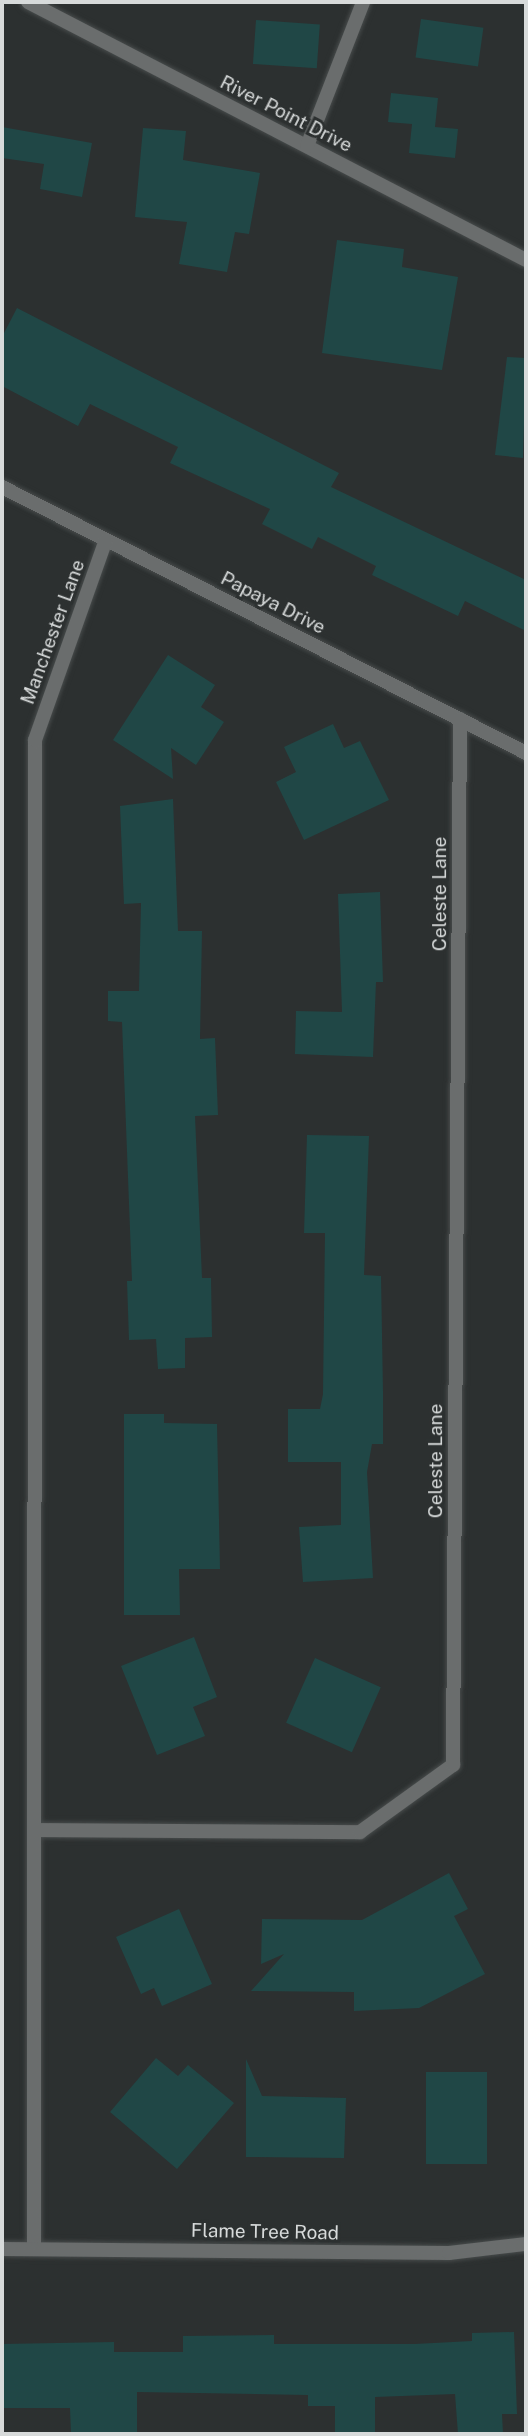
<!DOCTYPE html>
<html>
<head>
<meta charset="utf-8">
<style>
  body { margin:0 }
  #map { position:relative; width:528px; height:2436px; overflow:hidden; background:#2c3030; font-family:"Public Sans",sans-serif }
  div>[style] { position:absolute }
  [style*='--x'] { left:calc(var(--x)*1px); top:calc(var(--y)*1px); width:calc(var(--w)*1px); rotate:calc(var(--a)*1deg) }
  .building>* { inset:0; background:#204746; transform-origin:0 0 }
  .roads { filter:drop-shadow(0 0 2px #474b4b) drop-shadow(0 0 2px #474b4b) }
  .minor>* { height:14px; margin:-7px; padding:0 7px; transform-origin:7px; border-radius:7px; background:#6a6d6d }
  span { translate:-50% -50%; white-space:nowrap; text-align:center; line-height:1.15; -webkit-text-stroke:6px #2c3030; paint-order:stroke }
  .street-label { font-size:19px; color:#d7dada }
  .frame { position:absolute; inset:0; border:4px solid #d7dada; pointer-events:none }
</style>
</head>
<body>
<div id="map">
  <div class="building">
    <div style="left:421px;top:19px;width:63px;height:39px;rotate:8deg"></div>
    <div style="left:256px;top:20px;width:64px;height:44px;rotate:4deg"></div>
    <div style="clip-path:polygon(391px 93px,438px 98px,435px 127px,458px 129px,455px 158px,409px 153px,412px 124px,388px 122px)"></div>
    <div style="clip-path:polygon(2px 127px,92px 143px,82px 197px,40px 189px,44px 164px,2px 158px)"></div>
    <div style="clip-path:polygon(143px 128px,186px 131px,183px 160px,260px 173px,249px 234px,235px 232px,227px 272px,179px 264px,187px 222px,135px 217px)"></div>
    <div style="clip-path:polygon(337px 240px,404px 249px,402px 267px,458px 277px,442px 370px,322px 353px)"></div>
    <div style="clip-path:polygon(17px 308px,339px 473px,331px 487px,526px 580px,526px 631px,465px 601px,458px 616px,372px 575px,376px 566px,318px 537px,312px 549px,262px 524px,270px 509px,170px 463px,178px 447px,90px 404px,78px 426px,2px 386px,2px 337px)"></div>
    <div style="clip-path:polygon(507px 357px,526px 358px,523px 458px,495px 455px)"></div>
    <div style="clip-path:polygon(168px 655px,215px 685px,201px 707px,224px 722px,196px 765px,171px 748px,173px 779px,113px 740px)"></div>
    <div style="clip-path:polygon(333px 724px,344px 748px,360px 741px,389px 800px,304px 840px,276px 782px,296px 772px,284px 747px)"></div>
    <div style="clip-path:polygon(173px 799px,178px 931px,202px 931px,200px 1039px,215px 1038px,218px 1115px,195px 1116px,202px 1278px,211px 1278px,212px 1337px,185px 1338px,185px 1368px,158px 1369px,156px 1339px,129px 1340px,127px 1281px,132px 1281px,122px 1022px,108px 1021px,108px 991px,139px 991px,141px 903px,124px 904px,120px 806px)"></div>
    <div style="clip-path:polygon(380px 892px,383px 982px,376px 982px,373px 1057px,295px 1054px,296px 1011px,342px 1012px,338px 894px)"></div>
    <div style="clip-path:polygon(307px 1135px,369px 1136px,364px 1275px,381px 1276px,383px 1393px,383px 1444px,372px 1444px,367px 1472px,373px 1578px,303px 1582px,299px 1527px,341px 1525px,341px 1462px,288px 1462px,288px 1409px,320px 1409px,323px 1394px,325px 1233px,304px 1233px)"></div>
    <div style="clip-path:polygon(124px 1414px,164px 1414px,164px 1423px,217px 1424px,220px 1569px,179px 1569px,180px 1615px,124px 1615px)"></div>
    <div style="clip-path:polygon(194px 1637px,217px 1697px,193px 1707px,205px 1736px,157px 1755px,121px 1666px)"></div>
    <div style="left:315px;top:1658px;width:72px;height:71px;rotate:24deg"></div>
    <div style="clip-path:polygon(449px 1873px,468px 1909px,454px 1916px,485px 1974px,419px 2008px,354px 2011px,354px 1992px,251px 1991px,284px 1954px,261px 1964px,262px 1919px,362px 1920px)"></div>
    <div style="clip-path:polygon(179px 1909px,212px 1984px,162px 2006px,154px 1988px,141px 1994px,116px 1937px)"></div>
    <div style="clip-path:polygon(156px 2058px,178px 2076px,188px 2065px,234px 2103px,177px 2169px,110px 2112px)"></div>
    <div style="clip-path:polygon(246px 2059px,262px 2096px,346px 2098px,344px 2158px,246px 2157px)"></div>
    <div style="left:426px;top:2072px;width:61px;height:92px"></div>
    <div style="clip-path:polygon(514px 2332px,517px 2414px,502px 2414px,503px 2434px,458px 2434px,455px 2394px,375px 2397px,375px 2434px,335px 2434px,335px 2406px,308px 2406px,308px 2395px,137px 2392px,137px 2434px,71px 2434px,70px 2408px,2px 2408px,2px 2344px,114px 2342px,114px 2352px,183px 2352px,183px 2336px,274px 2335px,274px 2344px,415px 2344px,472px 2341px,472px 2333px)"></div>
  </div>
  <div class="roads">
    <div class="minor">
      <div style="--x:28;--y:2;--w:561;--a:27.39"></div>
      <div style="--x:307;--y:146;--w:155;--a:-68.7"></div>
      <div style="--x:2;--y:487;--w:588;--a:26.91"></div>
      <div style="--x:36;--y:1830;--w:324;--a:0.4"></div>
      <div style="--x:360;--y:1832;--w:115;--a:-35.8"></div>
      <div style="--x:453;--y:1765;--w:1046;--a:-89.62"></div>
      <div style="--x:34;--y:2248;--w:1508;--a:-89.96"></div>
      <div style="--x:35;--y:740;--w:212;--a:-70.5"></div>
      <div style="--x:2;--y:2249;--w:447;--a:0.5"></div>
      <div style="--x:449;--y:2253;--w:78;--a:-6.7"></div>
    </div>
  </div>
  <div class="street-label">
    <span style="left:286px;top:114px;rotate:27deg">River Point Drive</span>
    <span style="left:273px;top:603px;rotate:27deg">Papaya Drive</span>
    <span style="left:53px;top:632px;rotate:-70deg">Manchester Lane</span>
    <span style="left:440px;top:894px;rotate:-90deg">Celeste Lane</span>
    <span style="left:436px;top:1461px;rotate:-90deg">Celeste Lane</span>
    <span style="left:265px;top:2232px;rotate:1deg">Flame Tree Road</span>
  </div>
  <div class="frame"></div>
</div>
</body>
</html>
